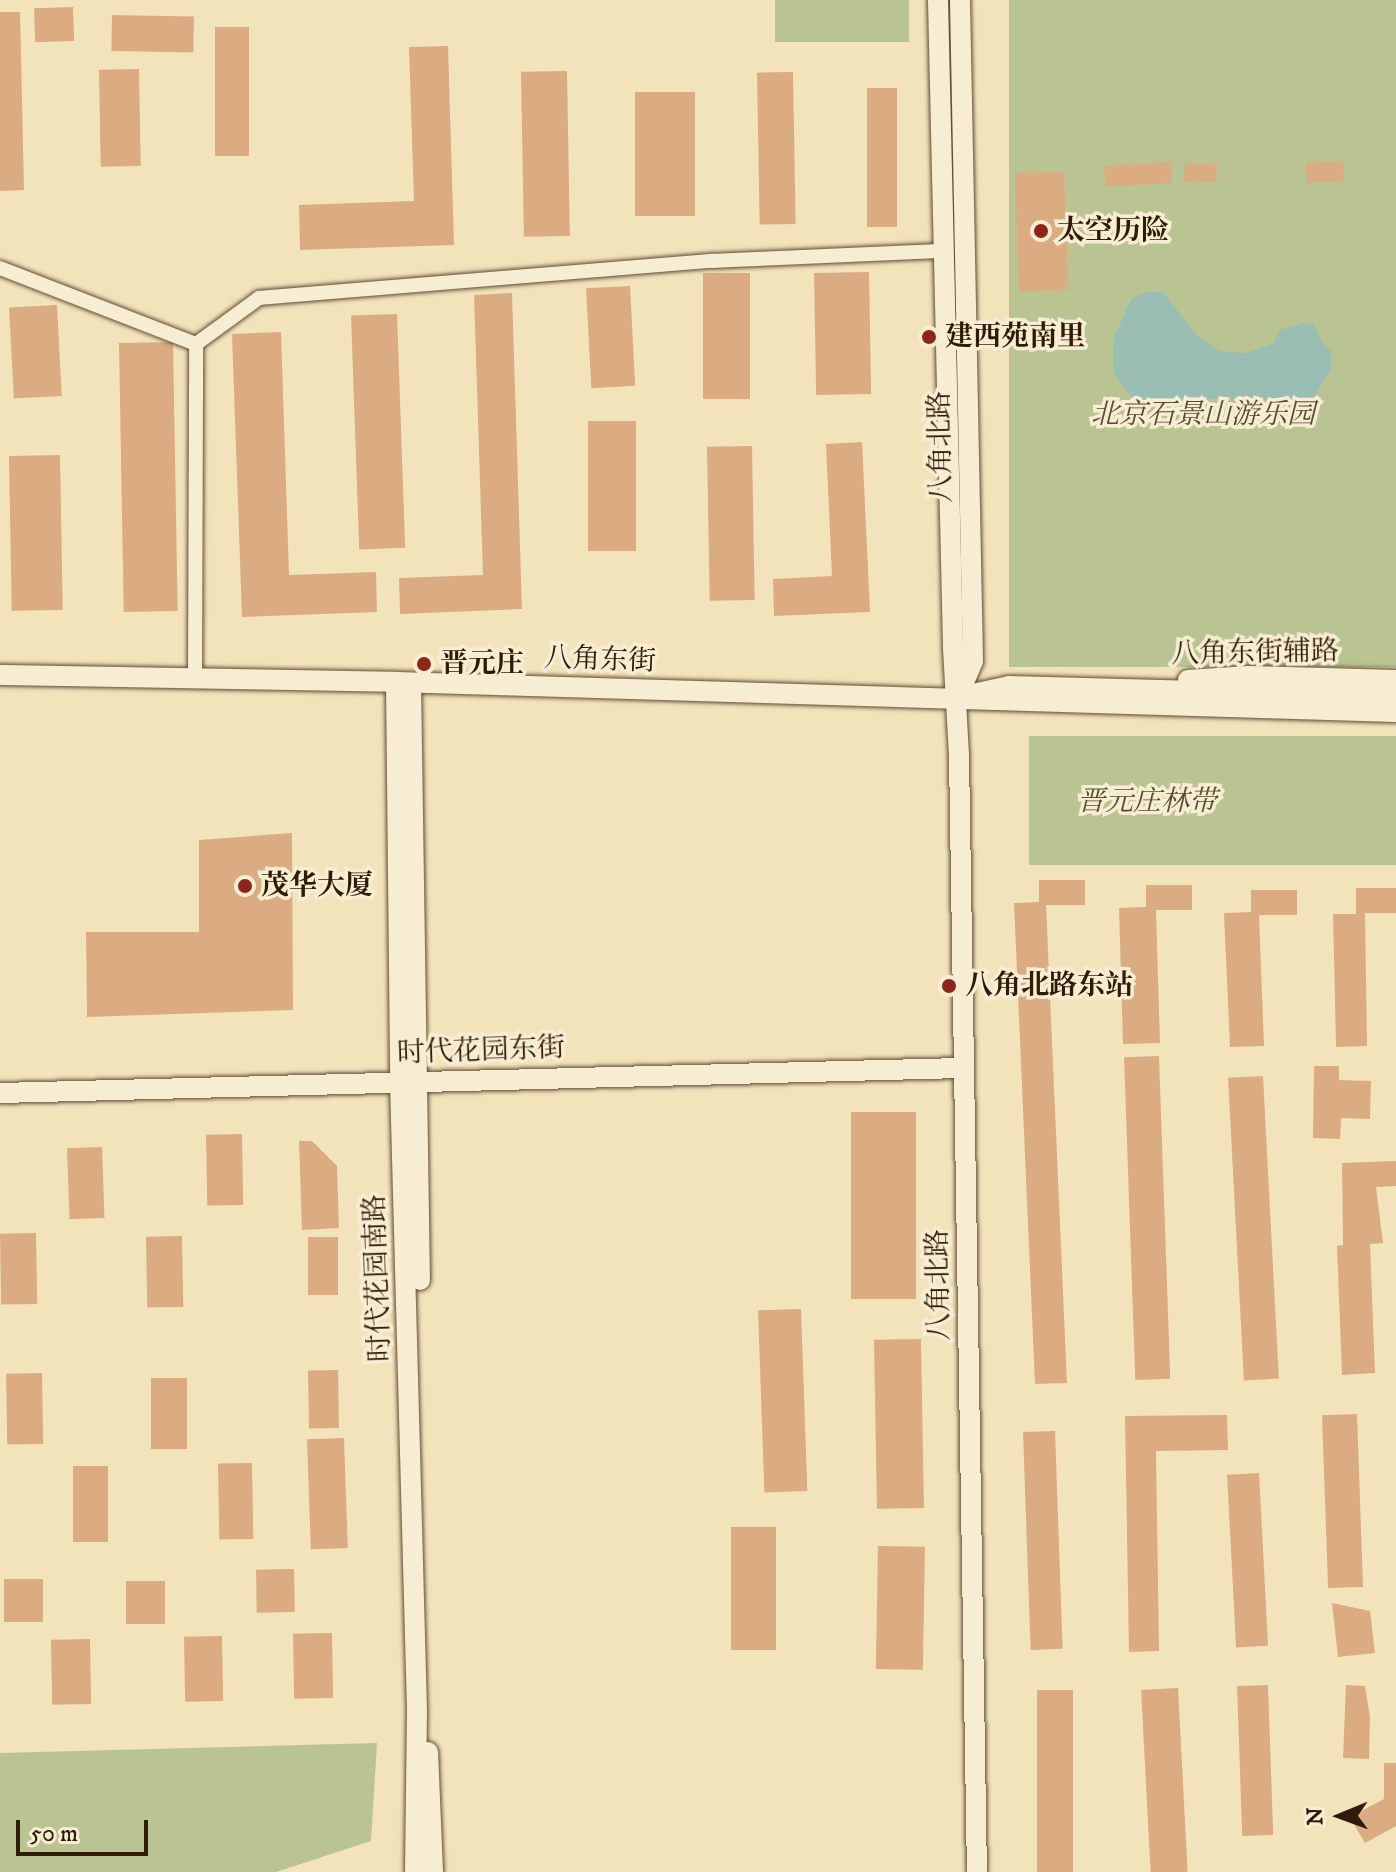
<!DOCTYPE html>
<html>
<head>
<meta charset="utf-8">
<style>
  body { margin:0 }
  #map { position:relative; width:1396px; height:1872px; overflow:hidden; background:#f3e3bb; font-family:"IM FELL DW Pica","Noto Serif SC",serif }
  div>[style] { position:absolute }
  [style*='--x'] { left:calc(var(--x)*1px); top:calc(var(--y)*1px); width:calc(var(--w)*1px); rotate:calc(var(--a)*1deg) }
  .green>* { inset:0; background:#b9c492; transform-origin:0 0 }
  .water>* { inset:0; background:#9bbeb4 }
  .building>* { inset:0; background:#dbac81; transform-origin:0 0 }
  .roads { filter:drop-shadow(0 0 2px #614d35) drop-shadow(0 0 2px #614d35) }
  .street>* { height:14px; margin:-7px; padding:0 7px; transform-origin:7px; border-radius:7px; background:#f7edd3 }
  .secondary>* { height:20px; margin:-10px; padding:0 10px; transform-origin:10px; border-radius:10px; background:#f7edd3 }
  .dots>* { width:22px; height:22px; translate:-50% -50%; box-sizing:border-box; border:4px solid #f7edd3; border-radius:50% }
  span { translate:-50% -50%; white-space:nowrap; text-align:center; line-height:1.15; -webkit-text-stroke:7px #f7edd3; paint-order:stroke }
  .poi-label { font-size:28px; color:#301b08; font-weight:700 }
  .left { translate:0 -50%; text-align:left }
  .park-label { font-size:28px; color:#594e31; font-style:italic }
  .street-label { font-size:28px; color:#301b08 }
  .north { position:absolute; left:1300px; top:1776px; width:80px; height:80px; -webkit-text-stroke:6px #f7edd3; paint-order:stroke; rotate:269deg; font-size:22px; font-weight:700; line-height:32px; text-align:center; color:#301b08 }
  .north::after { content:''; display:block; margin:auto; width:28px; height:36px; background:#301b08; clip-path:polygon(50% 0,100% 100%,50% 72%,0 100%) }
  .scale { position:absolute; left:16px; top:1820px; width:132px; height:36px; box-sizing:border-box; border:4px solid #301b08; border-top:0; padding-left:10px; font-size:24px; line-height:28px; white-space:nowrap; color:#301b08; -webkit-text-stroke:6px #f7edd3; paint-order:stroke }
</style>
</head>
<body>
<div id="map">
  <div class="green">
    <div style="left:775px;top:0;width:134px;height:42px"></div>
    <div style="left:1009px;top:0;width:387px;height:667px"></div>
    <div style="left:1029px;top:736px;width:367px;height:129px"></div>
    <div style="clip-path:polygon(377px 1743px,371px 1841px,276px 1872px,0 1872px,0 1753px)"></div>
  </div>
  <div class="water">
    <div style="clip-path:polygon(1148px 292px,1163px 292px,1196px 334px,1219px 351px,1247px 353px,1274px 343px,1279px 330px,1303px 323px,1314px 324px,1322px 342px,1331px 351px,1331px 369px,1308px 407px,1291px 411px,1265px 412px,1242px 406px,1226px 396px,1165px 409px,1145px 406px,1131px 396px,1114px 374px,1113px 353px,1114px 338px,1131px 299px)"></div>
  </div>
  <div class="building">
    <div style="left:73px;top:7px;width:34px;height:39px;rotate:88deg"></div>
    <div style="clip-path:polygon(0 12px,20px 12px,24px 190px,0 191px)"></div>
    <div style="left:112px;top:15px;width:82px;height:36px;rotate:1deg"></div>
    <div style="left:215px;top:27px;width:34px;height:129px"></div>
    <div style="clip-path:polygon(448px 46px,454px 245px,300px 250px,299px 205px,414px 201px,409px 47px)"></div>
    <div style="left:139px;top:69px;width:97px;height:40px;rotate:89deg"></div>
    <div style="left:567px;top:71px;width:165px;height:46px;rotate:89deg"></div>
    <div style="left:793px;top:72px;width:152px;height:36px;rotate:89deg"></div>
    <div style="left:867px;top:88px;width:30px;height:139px"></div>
    <div style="left:635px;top:92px;width:60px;height:124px"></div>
    <div style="left:1343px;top:161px;width:20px;height:37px;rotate:87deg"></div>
    <div style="left:1171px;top:162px;width:21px;height:67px;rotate:87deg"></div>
    <div style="left:1185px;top:163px;width:32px;height:18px;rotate:2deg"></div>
    <div style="left:1064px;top:171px;width:119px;height:49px;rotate:88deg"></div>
    <div style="left:869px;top:272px;width:122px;height:55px;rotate:89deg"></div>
    <div style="left:750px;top:273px;width:126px;height:47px;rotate:90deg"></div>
    <div style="left:630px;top:286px;width:100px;height:44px;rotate:87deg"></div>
    <div style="clip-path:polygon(512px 293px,522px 609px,400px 614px,399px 578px,483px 575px,474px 295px)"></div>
    <div style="left:57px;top:305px;width:91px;height:48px;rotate:87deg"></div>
    <div style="left:397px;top:314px;width:234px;height:46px;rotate:88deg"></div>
    <div style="clip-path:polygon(281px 332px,289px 575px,376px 572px,377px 612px,242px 617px,232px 334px)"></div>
    <div style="left:173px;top:342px;width:269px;height:54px;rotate:89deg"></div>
    <div style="left:636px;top:421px;width:130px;height:48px;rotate:90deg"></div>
    <div style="clip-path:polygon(862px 442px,870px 612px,774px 616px,773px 579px,832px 576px,826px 444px)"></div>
    <div style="left:752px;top:446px;width:154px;height:45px;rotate:89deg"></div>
    <div style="left:60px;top:455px;width:155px;height:51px;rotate:89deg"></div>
    <div style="clip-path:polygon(292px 833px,293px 1010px,87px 1017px,86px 932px,199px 932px,199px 840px)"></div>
    <div style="clip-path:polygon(1039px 880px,1085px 880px,1085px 905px,1046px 905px,1067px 1383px,1035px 1384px,1014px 903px,1039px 902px)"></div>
    <div style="clip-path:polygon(1146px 885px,1192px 885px,1192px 910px,1156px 910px,1160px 1043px,1123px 1044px,1119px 908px,1146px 907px)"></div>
    <div style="clip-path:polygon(1356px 888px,1396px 888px,1396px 913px,1365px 913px,1367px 1046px,1336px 1047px,1333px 914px,1356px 914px)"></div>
    <div style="clip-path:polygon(1251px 890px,1297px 890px,1297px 915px,1259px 915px,1264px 1046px,1230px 1047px,1224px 913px,1251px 912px)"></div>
    <div style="left:1159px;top:1056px;width:323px;height:35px;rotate:88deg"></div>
    <div style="clip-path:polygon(1314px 1066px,1339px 1066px,1339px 1080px,1371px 1081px,1370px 1119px,1341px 1118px,1340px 1139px,1313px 1138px)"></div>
    <div style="left:1263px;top:1076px;width:303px;height:35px;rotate:87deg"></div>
    <div style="left:916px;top:1112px;width:187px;height:65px;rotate:90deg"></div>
    <div style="left:242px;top:1134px;width:71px;height:36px;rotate:89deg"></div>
    <div style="clip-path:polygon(299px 1141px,312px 1141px,337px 1166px,339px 1228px,302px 1230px)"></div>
    <div style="left:102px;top:1147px;width:71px;height:35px;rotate:88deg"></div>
    <div style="clip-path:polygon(1396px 1161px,1396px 1186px,1376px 1187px,1383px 1243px,1370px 1244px,1375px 1373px,1342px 1375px,1337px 1246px,1343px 1245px,1342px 1163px)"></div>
    <div style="left:36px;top:1233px;width:71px;height:36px;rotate:89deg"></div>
    <div style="left:182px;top:1236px;width:71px;height:36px;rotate:89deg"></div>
    <div style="left:308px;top:1237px;width:30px;height:58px"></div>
    <div style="left:801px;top:1309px;width:182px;height:43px;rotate:88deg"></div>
    <div style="left:921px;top:1339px;width:169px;height:47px;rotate:89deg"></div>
    <div style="left:338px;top:1370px;width:58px;height:30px;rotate:89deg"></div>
    <div style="left:42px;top:1373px;width:71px;height:36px;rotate:89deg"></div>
    <div style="left:151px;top:1378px;width:36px;height:71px"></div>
    <div style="left:1357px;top:1414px;width:173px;height:35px;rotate:88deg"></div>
    <div style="clip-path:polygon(1227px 1415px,1228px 1450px,1156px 1451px,1159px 1651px,1129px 1652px,1125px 1416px)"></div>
    <div style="left:1055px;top:1431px;width:218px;height:32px;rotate:88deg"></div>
    <div style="left:344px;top:1438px;width:110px;height:37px;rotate:88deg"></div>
    <div style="left:252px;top:1463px;width:76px;height:34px;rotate:89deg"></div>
    <div style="left:73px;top:1466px;width:35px;height:76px"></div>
    <div style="left:1259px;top:1473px;width:173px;height:32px;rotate:87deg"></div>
    <div style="left:776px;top:1527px;width:123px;height:45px;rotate:90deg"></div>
    <div style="left:878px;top:1546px;width:47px;height:123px;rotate:1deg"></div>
    <div style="left:294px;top:1569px;width:43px;height:38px;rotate:89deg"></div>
    <div style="left:4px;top:1579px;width:39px;height:43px"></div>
    <div style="left:165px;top:1581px;width:43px;height:39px;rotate:90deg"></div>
    <div style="clip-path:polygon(1332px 1603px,1370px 1611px,1375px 1653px,1338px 1657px)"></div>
    <div style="left:332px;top:1633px;width:65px;height:39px;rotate:89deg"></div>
    <div style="left:222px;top:1636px;width:65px;height:38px;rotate:89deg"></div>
    <div style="left:90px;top:1639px;width:65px;height:39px;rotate:89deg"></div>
    <div style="left:1268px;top:1685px;width:150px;height:31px;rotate:88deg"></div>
    <div style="clip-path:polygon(1346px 1685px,1365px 1686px,1370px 1717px,1369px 1759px,1343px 1758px)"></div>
    <div style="left:1178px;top:1688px;width:184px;height:37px;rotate:87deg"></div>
    <div style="left:1037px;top:1690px;width:36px;height:182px"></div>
    <div style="clip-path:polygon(1384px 1763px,1396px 1763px,1396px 1826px,1365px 1843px,1350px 1817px,1384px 1799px)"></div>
  </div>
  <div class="roads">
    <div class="street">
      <div style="--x:0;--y:268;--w:210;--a:21.2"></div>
      <div style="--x:195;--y:681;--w:337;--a:-89.8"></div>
      <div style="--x:196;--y:344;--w:78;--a:-36.1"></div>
      <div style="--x:259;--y:298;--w:455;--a:-4.7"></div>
      <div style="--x:712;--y:261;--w:232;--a:-2.5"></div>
    </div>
    <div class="secondary">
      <div style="--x:938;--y:0;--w:648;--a:88.67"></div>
      <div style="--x:953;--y:648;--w:107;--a:86.8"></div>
      <div style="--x:959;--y:755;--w:1117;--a:89.08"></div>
      <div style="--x:0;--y:675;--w:396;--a:1"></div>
      <div style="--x:396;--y:682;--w:1000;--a:1.72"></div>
      <div style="--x:1188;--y:680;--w:61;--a:-3.8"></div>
      <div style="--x:1249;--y:676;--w:147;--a:1.6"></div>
      <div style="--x:396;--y:682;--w:400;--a:89.4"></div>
      <div style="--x:400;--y:1082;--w:628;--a:88.45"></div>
      <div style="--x:417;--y:1710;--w:162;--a:90.7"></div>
      <div style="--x:411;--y:683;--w:597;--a:89.14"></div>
      <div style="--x:977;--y:693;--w:33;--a:-12"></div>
      <div style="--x:1009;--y:686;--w:387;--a:1.5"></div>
      <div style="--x:959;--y:694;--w:36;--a:-67"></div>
      <div style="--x:973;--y:661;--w:661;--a:-91.13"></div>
      <div style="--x:0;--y:1093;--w:963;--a:-1.49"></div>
      <div style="--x:428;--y:1752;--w:120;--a:87.6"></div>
    </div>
  </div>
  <div class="dots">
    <div style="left:1041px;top:231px;background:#8f2418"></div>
    <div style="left:929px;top:337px;background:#8f2418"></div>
    <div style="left:424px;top:664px;background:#8f2418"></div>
    <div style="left:245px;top:886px;background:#8f2418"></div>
    <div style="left:949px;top:986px;background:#8f2418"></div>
  </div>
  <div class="poi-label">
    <span class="left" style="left:1057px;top:231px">太空历险</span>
    <span class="left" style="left:945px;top:337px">建西苑南里</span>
    <span class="left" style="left:440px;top:664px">晋元庄</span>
    <span class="left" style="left:261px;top:886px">茂华大厦</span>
    <span class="left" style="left:965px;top:986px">八角北路东站</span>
  </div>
  <div class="park-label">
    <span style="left:1203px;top:415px">北京石景山游乐园</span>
    <span style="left:1147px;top:802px">晋元庄林带</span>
  </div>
  <div class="street-label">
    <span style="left:941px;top:447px;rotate:-91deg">八角北路</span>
    <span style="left:1255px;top:653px;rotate:-1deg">八角东街辅路</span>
    <span style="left:600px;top:660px;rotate:2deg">八角东街</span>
    <span style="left:481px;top:1051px;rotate:-2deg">时代花园东街</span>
    <span style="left:378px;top:1278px;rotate:-92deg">时代花园南路</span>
    <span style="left:939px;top:1285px;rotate:-91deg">八角北路</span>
  </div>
  <div class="north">N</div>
  <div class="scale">50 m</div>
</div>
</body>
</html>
